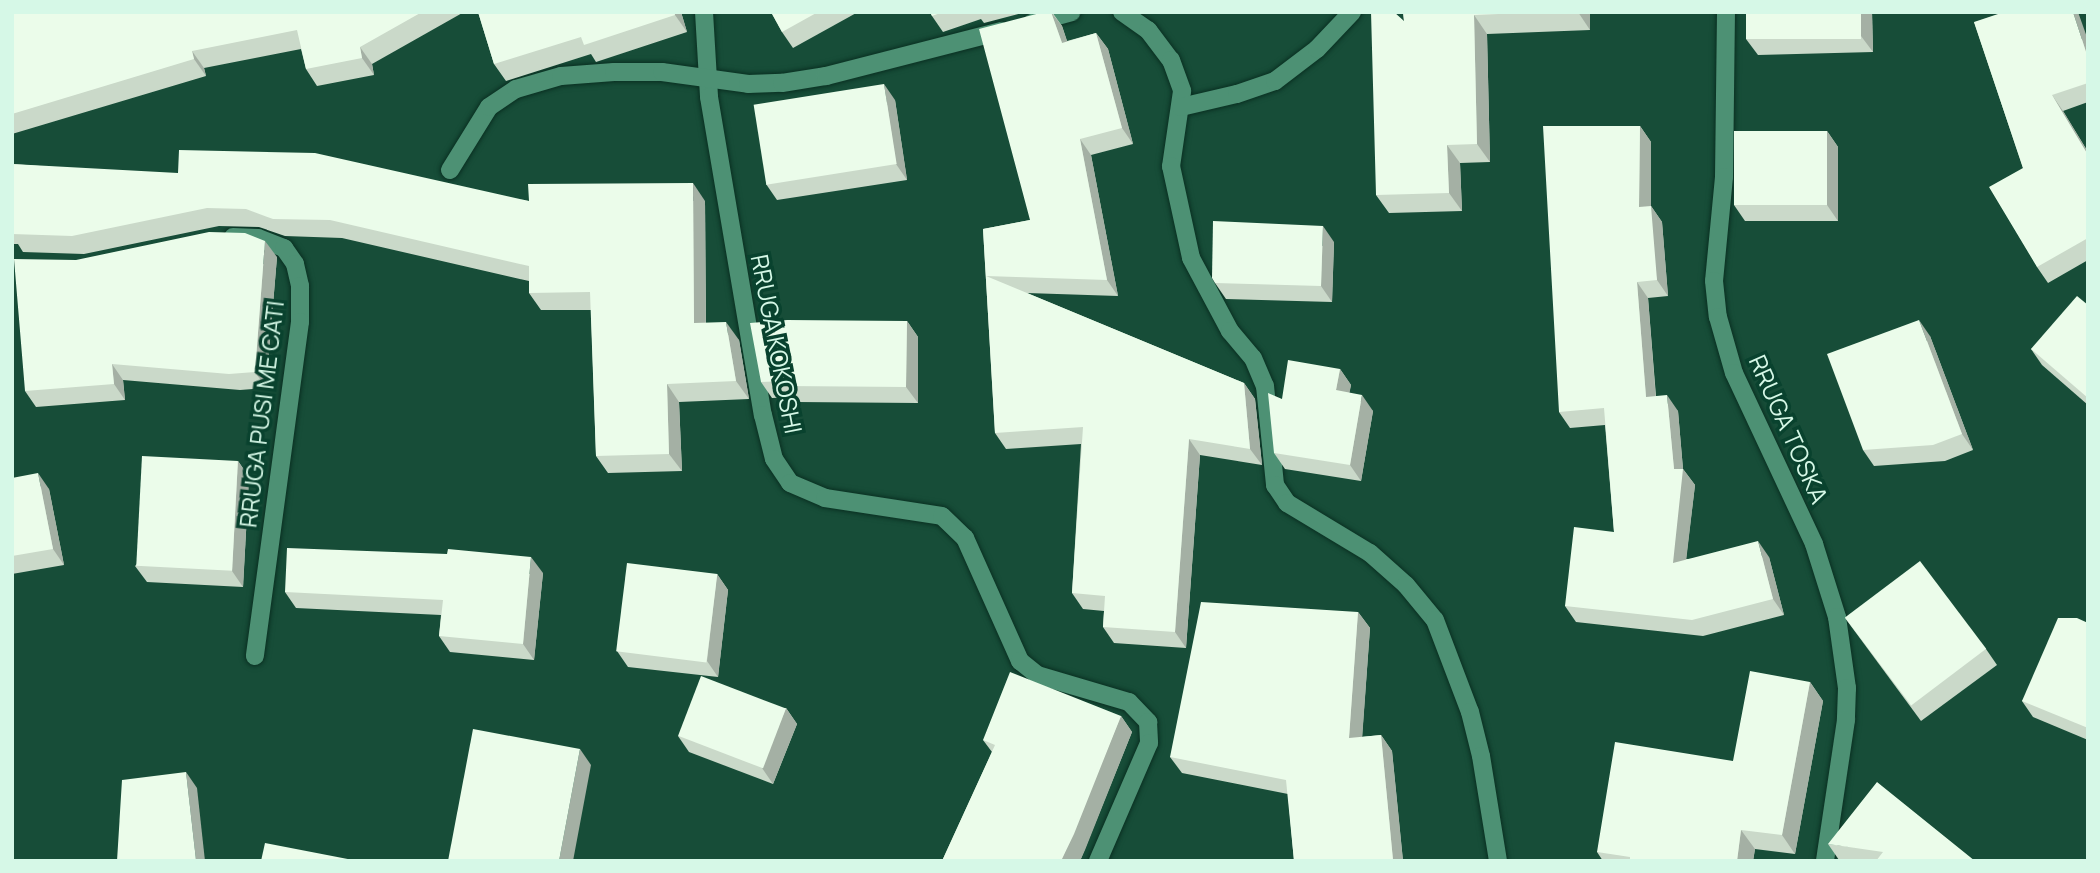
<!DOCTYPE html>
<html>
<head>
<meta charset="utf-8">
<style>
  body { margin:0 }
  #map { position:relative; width:2100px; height:873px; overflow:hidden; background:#174d38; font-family:Manrope,sans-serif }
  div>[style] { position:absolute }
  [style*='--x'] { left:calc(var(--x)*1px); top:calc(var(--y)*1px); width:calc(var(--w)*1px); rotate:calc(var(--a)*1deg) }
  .roads { filter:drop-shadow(0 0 2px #0a3022) drop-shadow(0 0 2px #0a3022) }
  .street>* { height:18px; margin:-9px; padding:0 9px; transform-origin:9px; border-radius:9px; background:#4d9174 }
  .wall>* { inset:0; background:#cad9c9 }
  .shaded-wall>* { inset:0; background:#a4b0a4 }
  .building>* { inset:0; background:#ebfcea; transform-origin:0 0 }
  span { translate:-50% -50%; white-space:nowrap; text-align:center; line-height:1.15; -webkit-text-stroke:7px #09422e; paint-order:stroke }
  .street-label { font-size:24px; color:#d6f8e7 }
  .frame { position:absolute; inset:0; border:14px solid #d6f8e7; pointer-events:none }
</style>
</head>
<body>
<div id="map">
  <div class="roads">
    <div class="street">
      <div style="--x:704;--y:12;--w:85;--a:86.6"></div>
      <div style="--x:709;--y:97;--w:323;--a:80.4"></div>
      <div style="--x:763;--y:415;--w:45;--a:76"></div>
      <div style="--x:774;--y:459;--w:29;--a:56"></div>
      <div style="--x:790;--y:483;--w:38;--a:23"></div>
      <div style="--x:825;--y:498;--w:118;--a:8.7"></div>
      <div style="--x:942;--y:516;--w:32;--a:44"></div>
      <div style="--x:965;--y:538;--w:135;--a:65.9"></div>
      <div style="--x:1020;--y:661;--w:22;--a:39"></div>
      <div style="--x:1037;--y:675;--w:96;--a:16.4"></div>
      <div style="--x:1129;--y:702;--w:28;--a:46"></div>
      <div style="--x:1148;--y:722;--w:21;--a:87"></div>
      <div style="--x:1149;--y:743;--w:129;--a:113.4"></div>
      <div style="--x:1122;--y:12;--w:32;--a:35"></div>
      <div style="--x:1148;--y:30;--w:38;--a:53"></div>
      <div style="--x:1171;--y:60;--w:33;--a:70"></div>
      <div style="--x:1182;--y:91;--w:76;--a:98.3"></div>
      <div style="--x:1171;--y:166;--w:94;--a:77.7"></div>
      <div style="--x:1191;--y:258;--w:83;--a:61.9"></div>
      <div style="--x:1230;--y:331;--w:35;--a:50"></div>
      <div style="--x:1253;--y:358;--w:30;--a:67"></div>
      <div style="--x:1265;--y:386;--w:100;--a:84.2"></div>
      <div style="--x:1275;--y:485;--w:22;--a:56"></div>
      <div style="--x:1287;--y:503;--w:97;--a:31.1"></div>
      <div style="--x:1370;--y:553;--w:48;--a:41.6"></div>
      <div style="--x:1406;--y:585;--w:45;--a:50.4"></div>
      <div style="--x:1435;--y:620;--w:98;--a:69.2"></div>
      <div style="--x:1470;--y:712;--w:45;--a:76"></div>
      <div style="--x:1481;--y:756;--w:106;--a:80.8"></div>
      <div style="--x:1726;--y:12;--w:165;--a:90.7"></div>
      <div style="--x:1724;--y:177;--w:104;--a:95.5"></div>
      <div style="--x:1714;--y:281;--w:36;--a:84"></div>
      <div style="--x:1718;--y:317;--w:58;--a:74.1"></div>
      <div style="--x:1734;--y:373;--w:189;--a:64.9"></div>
      <div style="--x:1814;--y:544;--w:77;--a:72.5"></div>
      <div style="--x:1837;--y:617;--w:72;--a:82"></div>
      <div style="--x:1847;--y:688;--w:32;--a:92"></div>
      <div style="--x:1846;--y:720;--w:143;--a:98.5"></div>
      <div style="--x:1032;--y:23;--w:41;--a:-15.4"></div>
      <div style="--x:1181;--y:107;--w:57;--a:-13.1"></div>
      <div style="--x:1237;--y:94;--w:40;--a:-18.9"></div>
      <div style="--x:1275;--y:81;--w:53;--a:-37.3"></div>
      <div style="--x:1317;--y:49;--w:51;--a:-46.6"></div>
      <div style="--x:450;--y:170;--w:74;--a:-58.2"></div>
      <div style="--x:489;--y:107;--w:32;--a:-34"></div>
      <div style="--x:516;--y:89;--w:47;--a:-16.1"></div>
      <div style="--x:561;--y:76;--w:53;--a:-4.3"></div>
      <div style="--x:614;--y:72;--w:48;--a:0"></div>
      <div style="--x:662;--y:72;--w:87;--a:7.9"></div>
      <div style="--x:748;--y:84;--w:34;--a:-2"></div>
      <div style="--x:782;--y:83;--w:45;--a:-9"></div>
      <div style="--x:826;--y:76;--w:181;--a:-14.4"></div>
      <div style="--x:233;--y:237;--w:25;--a:2"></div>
      <div style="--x:258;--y:238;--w:28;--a:21"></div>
      <div style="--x:284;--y:248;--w:19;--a:55"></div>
      <div style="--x:295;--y:264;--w:23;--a:77"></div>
      <div style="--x:300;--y:286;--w:36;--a:90"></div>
      <div style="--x:300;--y:322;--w:337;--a:97.7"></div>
    </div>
  </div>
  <div class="wall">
    <div style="clip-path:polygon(12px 12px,464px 12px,372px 64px,374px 75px,317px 86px,306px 69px,301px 49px,204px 68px,206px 76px,12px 134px)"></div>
    <div style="clip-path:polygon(478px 12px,681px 12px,687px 32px,596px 62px,591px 54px,506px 81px,494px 64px)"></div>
    <div style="clip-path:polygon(771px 12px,858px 12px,793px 48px,782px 32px)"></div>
    <div style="clip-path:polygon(930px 12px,1026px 12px,984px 23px,981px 19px,943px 32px,932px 16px)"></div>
    <div style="clip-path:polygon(1044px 12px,1052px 12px,1062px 26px,1067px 41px,1096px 33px,1108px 49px,1133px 144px,1091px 155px,1118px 296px,1027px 293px,1244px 383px,1255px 399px,1262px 465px,1200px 455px,1186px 648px,1114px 643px,1103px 627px,1104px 611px,1083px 609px,1072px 593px,1081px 444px,1006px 449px,995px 433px,983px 229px,1030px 220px)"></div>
    <div style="clip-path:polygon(1403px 12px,1590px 12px,1590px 30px,1487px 34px,1490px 162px,1460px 163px,1462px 211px,1389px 213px,1376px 195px,1404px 21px)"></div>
    <div style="clip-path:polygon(1746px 12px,1872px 12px,1873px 52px,1758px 55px,1746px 39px)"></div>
    <div style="clip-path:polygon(1974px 22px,2088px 40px,2088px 102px,2063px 111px,2088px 152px,2088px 260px,2048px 283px,2037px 267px,2023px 168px)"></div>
    <div style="clip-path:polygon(895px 100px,907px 180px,777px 200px,766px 184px)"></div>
    <div style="clip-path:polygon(1640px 126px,1651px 142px,1651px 206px,1662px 222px,1668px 296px,1648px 298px,1656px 396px,1678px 411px,1683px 469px,1695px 485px,1686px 559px,1769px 557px,1784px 615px,1703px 636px,1576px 622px,1565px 606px,1614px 532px,1605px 425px,1570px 428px,1559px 412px)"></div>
    <div style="clip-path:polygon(1827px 131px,1838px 147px,1838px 221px,1745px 221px,1734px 205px)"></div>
    <div style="clip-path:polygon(12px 164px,529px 201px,705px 201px,706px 323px,739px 340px,749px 399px,679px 402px,682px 471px,608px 473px,596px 456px,591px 310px,541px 310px,529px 293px,529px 281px,342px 238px,285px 236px,259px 227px,219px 226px,84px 254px,23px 252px,18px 244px,12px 244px)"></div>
    <div style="clip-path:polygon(1334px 242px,1332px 302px,1226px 299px,1215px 283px)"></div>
    <div style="clip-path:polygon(277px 257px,266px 388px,240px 390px,123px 380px,125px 400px,36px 407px,25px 391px)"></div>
    <div style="clip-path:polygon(2088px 305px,2088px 405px,2042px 365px,2031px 349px)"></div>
    <div style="clip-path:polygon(907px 321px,918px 337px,918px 403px,797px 402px,794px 397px,772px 398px,761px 382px)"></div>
    <div style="clip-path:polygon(1930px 336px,1973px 450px,1945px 461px,1874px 466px,1863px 450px)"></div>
    <div style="clip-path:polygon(1340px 369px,1351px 385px,1349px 393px,1373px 411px,1361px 481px,1285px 469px,1274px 453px,1282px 399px)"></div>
    <div style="clip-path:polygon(238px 461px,249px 477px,243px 587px,147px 582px,135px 566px)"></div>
    <div style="clip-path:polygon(12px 478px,49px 489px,64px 565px,12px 574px)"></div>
    <div style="clip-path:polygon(543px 573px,534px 660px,450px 652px,439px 636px,441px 615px,296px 608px,285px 592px)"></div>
    <div style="clip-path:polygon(717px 574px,728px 590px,718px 677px,628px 667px,617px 651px)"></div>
    <div style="clip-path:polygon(1358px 612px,1370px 628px,1362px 737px,1381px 735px,1392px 751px,1403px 861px,1294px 861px,1288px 794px,1182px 773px,1170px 757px)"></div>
    <div style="clip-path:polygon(1845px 618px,1986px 649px,1997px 665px,1921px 721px)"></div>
    <div style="clip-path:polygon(2088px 623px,2088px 740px,2033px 717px,2022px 701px)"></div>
    <div style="clip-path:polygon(1810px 682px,1823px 701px,1795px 854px,1755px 849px,1753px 861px,1603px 861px,1597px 852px,1733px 761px)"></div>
    <div style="clip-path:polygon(786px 708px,797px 724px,773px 784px,689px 752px,678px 736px)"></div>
    <div style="clip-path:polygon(1121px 716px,1132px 732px,1080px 861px,942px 861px,992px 752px,983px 740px)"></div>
    <div style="clip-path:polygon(1828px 844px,1975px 861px,1843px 861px,1839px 860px)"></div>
  </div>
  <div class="shaded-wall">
    <div style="clip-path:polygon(674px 12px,681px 12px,687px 32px,675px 15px)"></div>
    <div style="clip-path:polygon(1051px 12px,1062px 26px,1073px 59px,1062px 43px)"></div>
    <div style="clip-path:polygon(1578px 12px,1590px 12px,1590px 30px)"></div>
    <div style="clip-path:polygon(1861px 12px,1872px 12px,1873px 52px,1861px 36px)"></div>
    <div style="clip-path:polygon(2073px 12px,2078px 12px,2088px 40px,2088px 58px)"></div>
    <div style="clip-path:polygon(1474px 15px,1487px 34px,1490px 162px,1477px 144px)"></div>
    <div style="clip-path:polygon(1096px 33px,1108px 49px,1133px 144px,1122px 128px)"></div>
    <div style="clip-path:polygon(360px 47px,372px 64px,374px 75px,362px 58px)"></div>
    <div style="clip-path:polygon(192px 51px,204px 68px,206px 76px,194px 59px)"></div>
    <div style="clip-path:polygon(884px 84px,895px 100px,907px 180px,896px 164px)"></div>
    <div style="clip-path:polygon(2052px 95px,2063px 111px,2088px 152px,2088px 155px)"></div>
    <div style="clip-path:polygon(1640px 126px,1651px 142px,1651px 206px,1662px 222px,1668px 296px,1657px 280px,1639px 207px)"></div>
    <div style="clip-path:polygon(1827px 131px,1838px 147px,1838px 221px,1827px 205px)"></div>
    <div style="clip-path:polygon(1080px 139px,1091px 155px,1118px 296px,1107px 280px)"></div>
    <div style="clip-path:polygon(1447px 145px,1460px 163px,1462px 211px,1449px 193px)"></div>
    <div style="clip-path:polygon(693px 183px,705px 201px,706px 341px,694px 323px)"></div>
    <div style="clip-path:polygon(1323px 226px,1334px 242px,1332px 302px,1321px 286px)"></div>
    <div style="clip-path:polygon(265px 241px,277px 257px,266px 388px,255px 372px)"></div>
    <div style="clip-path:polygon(1637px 282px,1648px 298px,1657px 413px,1646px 397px)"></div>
    <div style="clip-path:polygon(1919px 320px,1930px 336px,1973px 450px,1962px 434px)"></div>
    <div style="clip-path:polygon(907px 321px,918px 337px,918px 403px,906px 387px)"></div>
    <div style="clip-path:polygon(726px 322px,739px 340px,749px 399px,736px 381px)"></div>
    <div style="clip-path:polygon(112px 364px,123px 380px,125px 400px,114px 384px)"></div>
    <div style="clip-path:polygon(1340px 369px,1351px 385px,1347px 406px,1336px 390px)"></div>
    <div style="clip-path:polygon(1244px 383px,1255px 399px,1262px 465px,1250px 449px)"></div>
    <div style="clip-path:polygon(667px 384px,679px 402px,682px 471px,669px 454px)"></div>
    <div style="clip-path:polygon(1362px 395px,1373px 411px,1361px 481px,1350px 465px)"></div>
    <div style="clip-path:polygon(1667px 395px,1678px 411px,1683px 469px,1695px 485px,1684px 579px,1673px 563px,1674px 469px)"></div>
    <div style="clip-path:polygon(1189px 439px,1200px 455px,1186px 648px,1175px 632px)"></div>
    <div style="clip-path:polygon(238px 461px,249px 477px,243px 587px,232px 571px)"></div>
    <div style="clip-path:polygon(38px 473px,49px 489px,64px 565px,53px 549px)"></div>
    <div style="clip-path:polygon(1758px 541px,1769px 557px,1784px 615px,1773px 599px)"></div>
    <div style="clip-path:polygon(531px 557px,543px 573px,534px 660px,523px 644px)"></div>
    <div style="clip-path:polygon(717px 574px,728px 590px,718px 677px,707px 661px)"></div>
    <div style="clip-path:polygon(1358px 612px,1370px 628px,1361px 754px,1349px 738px)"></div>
    <div style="clip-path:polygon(1810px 682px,1823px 701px,1795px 854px,1782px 835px)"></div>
    <div style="clip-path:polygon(786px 708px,797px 724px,773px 784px,762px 768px)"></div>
    <div style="clip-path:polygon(1121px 716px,1132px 732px,1085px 850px,1080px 861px,1061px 861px)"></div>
    <div style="clip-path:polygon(1381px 735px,1392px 751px,1403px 861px,1394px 861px,1393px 860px)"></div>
    <div style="clip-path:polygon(580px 749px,591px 765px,573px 861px,559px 861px)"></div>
    <div style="clip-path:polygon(186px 772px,197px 788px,205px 861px,196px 860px)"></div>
    <div style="clip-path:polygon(1741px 830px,1755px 849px,1753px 861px,1737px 861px)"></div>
  </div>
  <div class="building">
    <div style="clip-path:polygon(12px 12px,422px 12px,360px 47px,362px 58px,306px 69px,297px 30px,192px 51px,194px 59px,12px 114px)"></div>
    <div style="clip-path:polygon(478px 12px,674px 12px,675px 15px,584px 45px,581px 37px,494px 64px)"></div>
    <div style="clip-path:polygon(771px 12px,818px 12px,782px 32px)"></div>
    <div style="clip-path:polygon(930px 12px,943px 12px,932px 16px)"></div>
    <div style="clip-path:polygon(1044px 12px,1051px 12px,1062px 43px,1096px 33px,1122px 128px,1080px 139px,1107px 280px,986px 276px,1244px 383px,1250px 449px,1189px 439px,1175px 632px,1103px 627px,1105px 596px,1072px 593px,1083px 427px,995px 433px,983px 229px,1030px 220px,979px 29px)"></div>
    <div style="clip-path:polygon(1371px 12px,1394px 12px,1404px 21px,1403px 12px,1547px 12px,1474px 15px,1477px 144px,1447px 145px,1449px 193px,1376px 195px)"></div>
    <div style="left:1746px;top:12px;width:115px;height:27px"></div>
    <div style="clip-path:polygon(2004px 12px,2073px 12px,2088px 58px,2088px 83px,2052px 95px,2088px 155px,2088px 238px,2037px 267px,1989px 187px,2023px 168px,1974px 22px)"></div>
    <div style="left:884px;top:84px;width:81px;height:132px;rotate:81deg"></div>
    <div style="clip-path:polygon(1543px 126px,1640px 126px,1639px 207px,1651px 206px,1657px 280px,1637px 282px,1646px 397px,1667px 395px,1674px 469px,1683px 469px,1673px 563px,1758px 541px,1773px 599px,1692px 620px,1565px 606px,1574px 527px,1614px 532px,1604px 408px,1559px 412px)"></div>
    <div style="left:1734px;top:131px;width:93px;height:74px"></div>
    <div style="clip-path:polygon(179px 150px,315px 153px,529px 201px,528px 184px,693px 183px,694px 323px,726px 322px,736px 381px,667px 384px,669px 454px,596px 456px,590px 292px,529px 293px,529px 266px,330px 220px,273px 219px,246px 209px,207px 208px,72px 236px,12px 234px,12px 164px,178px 173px)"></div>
    <div style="clip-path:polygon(1213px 221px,1323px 226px,1321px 286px,1215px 283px,1212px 278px)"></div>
    <div style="clip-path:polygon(209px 232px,245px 233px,265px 241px,255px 372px,229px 374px,112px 364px,114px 384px,25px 391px,14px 259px,76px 260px)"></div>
    <div style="clip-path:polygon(2077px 296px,2088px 305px,2088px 398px,2031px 349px)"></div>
    <div style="clip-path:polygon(787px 320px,907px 321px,906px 387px,786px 386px,786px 381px,761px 382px,750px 323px)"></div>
    <div style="clip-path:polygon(1919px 320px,1962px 434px,1933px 445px,1863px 450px,1827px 354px)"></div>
    <div style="clip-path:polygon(1288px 360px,1340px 369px,1336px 390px,1362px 395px,1350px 465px,1274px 453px,1268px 393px,1282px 399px)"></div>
    <div style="left:142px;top:456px;width:96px;height:110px;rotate:3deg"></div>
    <div style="clip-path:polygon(38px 473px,53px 549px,12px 556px,12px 478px)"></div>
    <div style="clip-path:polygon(287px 548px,447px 554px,448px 549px,531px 557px,523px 644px,439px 636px,443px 600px,285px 592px)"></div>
    <div style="left:1920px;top:561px;width:110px;height:94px;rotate:53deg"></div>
    <div style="left:627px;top:563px;width:91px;height:89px;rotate:7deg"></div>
    <div style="clip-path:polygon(1201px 602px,1358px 612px,1349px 738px,1381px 735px,1393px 860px,1382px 861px,1294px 861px,1286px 780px,1170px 757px)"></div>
    <div style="clip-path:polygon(2058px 618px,2077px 618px,2088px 623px,2088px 728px,2022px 701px)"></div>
    <div style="clip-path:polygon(1750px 671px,1810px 682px,1782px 835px,1741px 830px,1737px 861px,1630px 861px,1630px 857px,1597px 852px,1615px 742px,1733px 761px)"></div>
    <div style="clip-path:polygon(1010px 672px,1121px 716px,1074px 834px,1061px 861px,942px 861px,995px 745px,983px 740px)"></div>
    <div style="left:701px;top:676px;width:91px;height:64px;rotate:21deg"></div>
    <div style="clip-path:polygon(473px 729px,580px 749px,559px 861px,448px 861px)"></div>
    <div style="clip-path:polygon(186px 772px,196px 860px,117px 861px,122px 780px)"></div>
    <div style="clip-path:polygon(1877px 782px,1975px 861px,1876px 861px,1883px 852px,1828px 844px)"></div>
    <div style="clip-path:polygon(265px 843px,358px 861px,261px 861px)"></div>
  </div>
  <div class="street-label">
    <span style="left:777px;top:344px;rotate:79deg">RRUGA KOKOSHI</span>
    <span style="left:261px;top:414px;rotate:-83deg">RRUGA PUSI ME CATI</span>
    <span style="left:1789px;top:429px;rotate:66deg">RRUGA TOSKA</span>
  </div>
  <div class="frame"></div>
</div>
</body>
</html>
